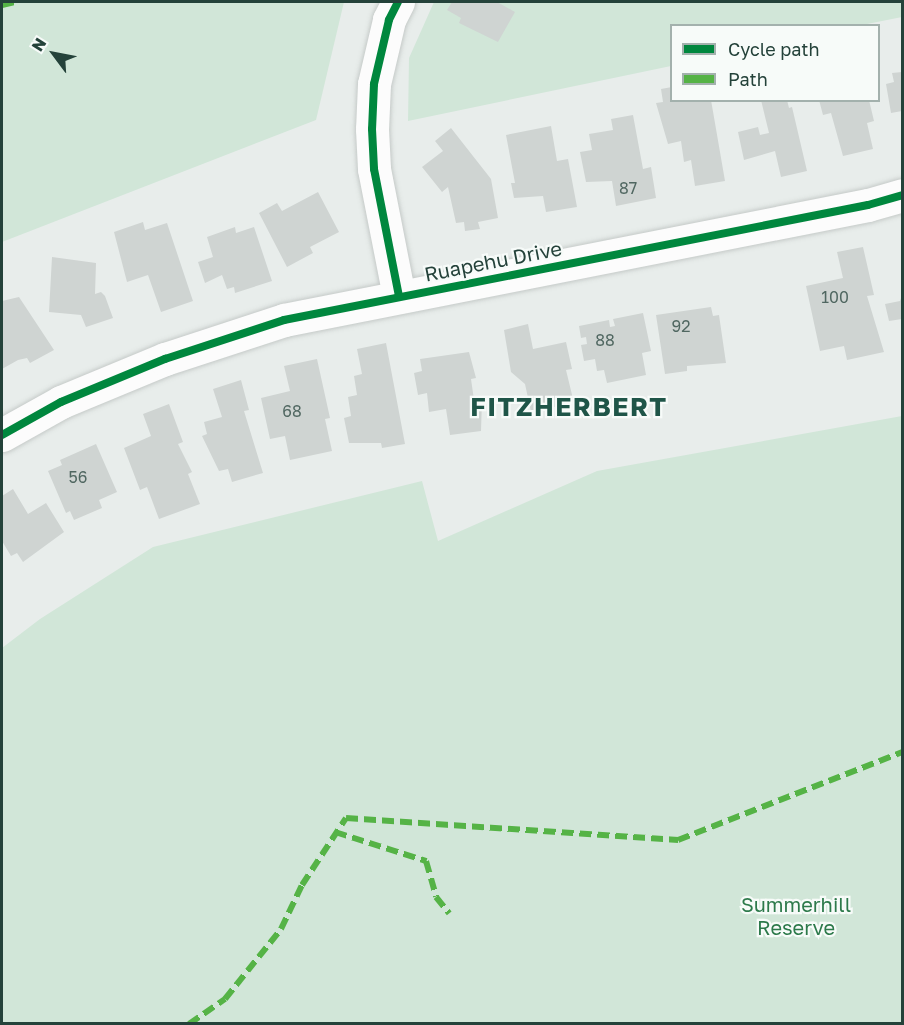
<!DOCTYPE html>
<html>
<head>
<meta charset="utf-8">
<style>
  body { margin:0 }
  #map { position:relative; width:904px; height:1025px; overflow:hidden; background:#e8edeb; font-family:"Golos Text",sans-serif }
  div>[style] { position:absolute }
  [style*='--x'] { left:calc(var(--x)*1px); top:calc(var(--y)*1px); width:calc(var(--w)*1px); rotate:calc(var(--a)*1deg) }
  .green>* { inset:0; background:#d1e6d8 }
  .building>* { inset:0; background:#cfd4d2 }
  .roads { filter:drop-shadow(0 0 2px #c5cac8) drop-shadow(0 0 2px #c5cac8) }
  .tertiary>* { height:33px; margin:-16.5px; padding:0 16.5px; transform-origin:16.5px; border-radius:16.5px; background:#fcfcfc }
  .quiet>* { height:6px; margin-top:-3px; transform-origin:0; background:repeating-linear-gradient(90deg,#55b346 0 12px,transparent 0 18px) }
  .cycleway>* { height:8px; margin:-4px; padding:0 4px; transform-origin:4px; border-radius:4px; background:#00873e }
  span { translate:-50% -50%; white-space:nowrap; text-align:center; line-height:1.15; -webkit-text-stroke:4.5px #f7fbf9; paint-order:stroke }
  .number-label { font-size:16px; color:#506761 }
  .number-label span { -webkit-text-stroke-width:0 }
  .street-label { font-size:20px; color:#24423a }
  .park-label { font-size:20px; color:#2d7a4b }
  .district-label { font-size:26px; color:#1f5548; font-weight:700; letter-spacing:1.5px }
  .frame { position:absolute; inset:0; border:3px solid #24423a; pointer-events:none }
  .legend { position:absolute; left:670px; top:24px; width:210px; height:78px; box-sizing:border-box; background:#f7fbf9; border:2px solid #a3b1ad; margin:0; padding:8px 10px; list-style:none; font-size:18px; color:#24423a }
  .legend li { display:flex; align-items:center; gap:12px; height:30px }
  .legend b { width:30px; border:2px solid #a3b1ad }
  .north { position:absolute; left:24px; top:24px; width:60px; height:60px; -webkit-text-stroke:4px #f7fbf9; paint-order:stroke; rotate:302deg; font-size:16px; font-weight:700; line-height:24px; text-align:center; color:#24423a }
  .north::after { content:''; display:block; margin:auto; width:21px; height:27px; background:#24423a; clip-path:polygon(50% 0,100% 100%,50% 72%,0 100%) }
</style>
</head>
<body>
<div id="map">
  <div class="green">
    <div style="clip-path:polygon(2px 2px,344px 2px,316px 120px,2px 242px)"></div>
    <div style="clip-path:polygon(434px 2px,902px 2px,902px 17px,862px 25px,672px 26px,671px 66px,408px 121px,409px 58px)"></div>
    <div style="clip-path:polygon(902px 416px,902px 1023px,2px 1023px,2px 648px,40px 619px,153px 547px,422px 481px,438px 541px,597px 471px)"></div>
  </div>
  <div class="building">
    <div style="clip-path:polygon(452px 2px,497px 2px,515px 12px,498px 42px,459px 23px,461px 18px,447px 10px)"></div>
    <div style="clip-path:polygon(902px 72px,902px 111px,891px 113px,886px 84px,894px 82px,892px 73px)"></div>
    <div style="clip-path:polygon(672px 87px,672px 100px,711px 100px,725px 181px,695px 186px,691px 160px,684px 162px,681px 141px,668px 144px,656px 103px,663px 102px,661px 89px)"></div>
    <div style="clip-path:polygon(761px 100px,787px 100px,789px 108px,792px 107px,807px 171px,781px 177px,775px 151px,744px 160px,738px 132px,758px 127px,760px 135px,769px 133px)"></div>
    <div style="clip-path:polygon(819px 100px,869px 100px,874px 121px,867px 123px,873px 149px,843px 156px,831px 113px,823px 115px)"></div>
    <div style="clip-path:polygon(633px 115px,643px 169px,651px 167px,656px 198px,616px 206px,612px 181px,586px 182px,580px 152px,592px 150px,589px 134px,613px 130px,611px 119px)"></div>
    <div style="clip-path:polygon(551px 126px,557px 161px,568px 159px,577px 207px,546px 212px,543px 196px,514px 198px,511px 183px,515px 183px,506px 135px)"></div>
    <div style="clip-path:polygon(451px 128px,491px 179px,498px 218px,478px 222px,480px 229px,465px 231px,464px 222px,456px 223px,448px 187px,442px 192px,422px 167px,443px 151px,435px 141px)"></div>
    <div style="clip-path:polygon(318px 192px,339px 232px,310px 247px,313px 253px,287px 267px,259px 213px,277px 203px,282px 211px)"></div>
    <div style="clip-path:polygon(143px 222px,145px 230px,167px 223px,193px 301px,161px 312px,148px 275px,127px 282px,114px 232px)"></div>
    <div style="clip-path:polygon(235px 227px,236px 233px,254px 227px,272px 281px,235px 293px,234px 287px,227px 289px,222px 275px,205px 283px,198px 262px,213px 257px,207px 237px)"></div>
    <div style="clip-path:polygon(863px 247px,874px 295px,867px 296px,884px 352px,847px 360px,844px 346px,820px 351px,806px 286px,843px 278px,837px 252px)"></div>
    <div style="clip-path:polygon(52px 257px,96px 263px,95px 294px,101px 292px,105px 296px,113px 318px,86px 327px,81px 315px,49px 312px)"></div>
    <div style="clip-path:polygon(902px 295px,902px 319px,889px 321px,885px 304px,900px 301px)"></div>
    <div style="clip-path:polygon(19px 297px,54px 350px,30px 363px,27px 358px,18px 360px,2px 369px,2px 301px)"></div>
    <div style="clip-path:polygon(711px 307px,713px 316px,719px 315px,726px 363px,687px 366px,687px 371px,665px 374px,656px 315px)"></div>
    <div style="clip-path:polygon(643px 313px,651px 351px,642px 353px,646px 375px,607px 383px,604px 370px,597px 371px,595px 359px,584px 361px,581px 345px,587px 344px,586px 337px,581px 338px,579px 326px,609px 320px,610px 327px,615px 326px,613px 319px)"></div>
    <div style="clip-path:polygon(528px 324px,533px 349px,566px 342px,572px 369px,566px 370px,574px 403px,531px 412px,525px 384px,511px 372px,504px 330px)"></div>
    <div style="clip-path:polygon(386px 343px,405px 444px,382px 448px,381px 443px,349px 443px,344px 418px,351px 416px,348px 397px,357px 395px,354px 376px,362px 374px,357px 349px)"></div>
    <div style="clip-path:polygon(469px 352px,476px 378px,471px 379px,474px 400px,482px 399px,481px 431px,450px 435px,446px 409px,429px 412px,427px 393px,418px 395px,414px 373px,422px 371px,420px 359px)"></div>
    <div style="clip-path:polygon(317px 359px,330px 418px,325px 419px,332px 451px,290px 460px,285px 436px,270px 439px,261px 398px,290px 391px,284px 366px)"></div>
    <div style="clip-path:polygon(241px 380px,249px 410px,244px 411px,263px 473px,232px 482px,228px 469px,219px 471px,202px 436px,207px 434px,204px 422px,222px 417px,213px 389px)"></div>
    <div style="clip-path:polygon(169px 404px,183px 442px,178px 444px,192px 472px,188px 474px,200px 504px,159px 519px,147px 487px,140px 490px,124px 448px,151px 436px,143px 414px)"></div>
    <div style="clip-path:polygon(96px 444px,117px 492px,99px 500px,102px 508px,74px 520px,70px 511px,66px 513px,48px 471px,62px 465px,60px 460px)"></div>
    <div style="clip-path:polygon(13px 489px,28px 514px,46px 503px,64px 532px,23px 562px,17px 553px,11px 556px,2px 541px,2px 496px)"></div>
  </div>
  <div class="roads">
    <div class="tertiary">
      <div style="--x:398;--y:2;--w:20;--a:117"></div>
      <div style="--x:389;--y:20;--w:66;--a:103.2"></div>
      <div style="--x:374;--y:84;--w:45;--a:92.5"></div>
      <div style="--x:372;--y:129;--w:40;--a:87.1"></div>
      <div style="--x:374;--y:169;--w:129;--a:78.9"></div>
      <div style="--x:2;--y:435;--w:68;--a:-29.2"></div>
      <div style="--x:61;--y:402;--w:113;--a:-22.5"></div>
      <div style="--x:165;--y:359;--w:125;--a:-18.1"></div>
      <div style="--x:284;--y:320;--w:595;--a:-11.14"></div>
      <div style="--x:868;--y:205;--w:35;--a:-16"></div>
    </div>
  </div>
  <div class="quiet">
    <div style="--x:2;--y:5;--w:13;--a:-13"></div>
    <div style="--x:335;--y:832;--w:96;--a:17.7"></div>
    <div style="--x:426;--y:861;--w:37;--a:74"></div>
    <div style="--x:436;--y:897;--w:21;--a:51"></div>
    <div style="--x:189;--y:1024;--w:44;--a:-34.8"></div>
    <div style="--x:225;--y:999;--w:90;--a:-51.3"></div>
    <div style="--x:281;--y:929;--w:49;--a:-64.5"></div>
    <div style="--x:302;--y:885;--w:80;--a:-56.7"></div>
    <div style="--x:346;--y:818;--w:333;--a:3.8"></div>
    <div style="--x:678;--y:840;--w:241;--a:-21.4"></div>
  </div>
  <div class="cycleway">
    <div style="--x:398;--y:2;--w:20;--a:117"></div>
    <div style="--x:389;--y:20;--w:66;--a:103.2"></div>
    <div style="--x:374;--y:84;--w:45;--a:92.5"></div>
    <div style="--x:372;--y:129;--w:40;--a:87.1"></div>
    <div style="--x:374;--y:169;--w:129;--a:78.9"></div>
    <div style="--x:2;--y:435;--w:68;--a:-29.2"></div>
    <div style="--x:61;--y:402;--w:113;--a:-22.5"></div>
    <div style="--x:165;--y:359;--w:125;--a:-18.1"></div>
    <div style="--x:284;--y:320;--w:595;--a:-11.14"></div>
    <div style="--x:868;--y:205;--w:35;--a:-16"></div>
  </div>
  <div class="number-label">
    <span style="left:628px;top:188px">87</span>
    <span style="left:835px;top:297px">100</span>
    <span style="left:681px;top:326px">92</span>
    <span style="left:605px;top:340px">88</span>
    <span style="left:292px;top:411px">68</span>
    <span style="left:78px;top:477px">56</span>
  </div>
  <div class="street-label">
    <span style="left:493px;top:261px;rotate:-11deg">Ruapehu Drive</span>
  </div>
  <div class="park-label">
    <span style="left:796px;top:916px">Summerhill<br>Reserve</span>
  </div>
  <div class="district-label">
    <span style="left:569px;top:407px">FITZHERBERT</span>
  </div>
  <div class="frame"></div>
  <ul class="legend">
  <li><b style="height:8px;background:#00873e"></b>Cycle path</li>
  <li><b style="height:8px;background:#55b346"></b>Path</li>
  </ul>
  <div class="north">N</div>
</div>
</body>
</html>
